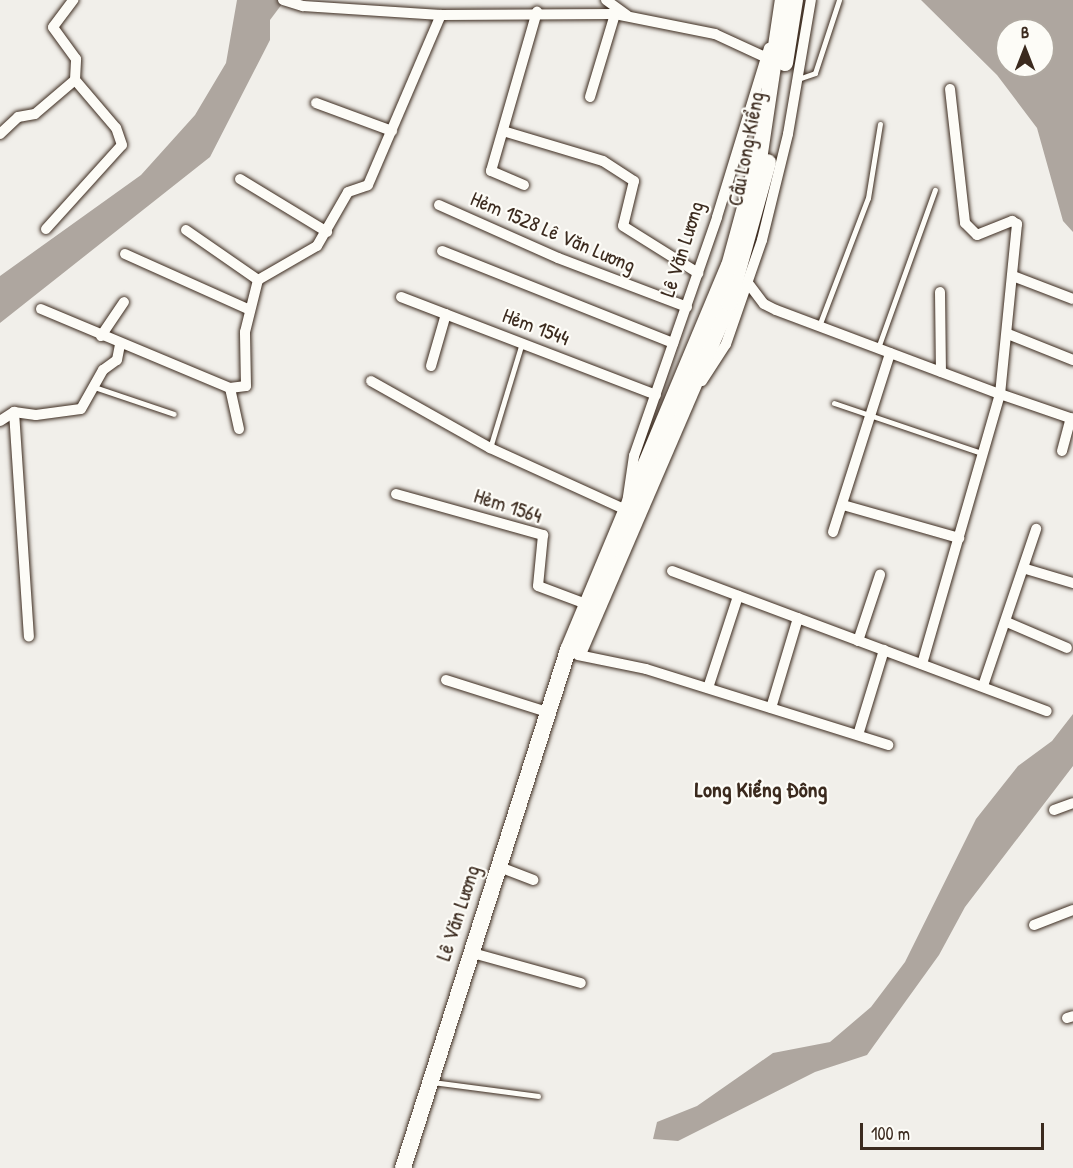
<!DOCTYPE html>
<html>
<head>
<meta charset="utf-8">
<style>
  body { margin:0 }
  #map { position:relative; width:1073px; height:1168px; overflow:hidden; background:#f1efea; font-family:"Patrick Hand",sans-serif }
  div>[style] { position:absolute }
  [style*='--x'] { left:calc(var(--x)*1px); top:calc(var(--y)*1px); width:calc(var(--w)*1px); rotate:calc(var(--a)*1deg) }
  .water>* { inset:0; background:#aea69f }
  .roads { filter:drop-shadow(0 0 2px #3b2a1e) drop-shadow(0 0 2px #3b2a1e) }
  .service>* { height:5px; margin:-2.5px; padding:0 2.5px; transform-origin:2.5px; border-radius:2.5px; background:#fdfcf7 }
  .minor>* { height:10px; margin:-5px; padding:0 5px; transform-origin:5px; border-radius:5px; background:#fdfcf7 }
  .secondary>* { height:16px; margin:-8px; padding:0 8px; transform-origin:8px; border-radius:8px; background:#fdfcf7 }
  span { translate:-50% -50%; white-space:nowrap; text-align:center; line-height:1.15; -webkit-text-stroke:4.5px #fdfcf7; paint-order:stroke }
  .street-label { font-size:21px; color:#3b2a1e }
  .neighbourhood-label { font-size:22px; color:#3b2a1e; font-weight:700 }
  .north { position:absolute; left:995px; top:18px; width:60px; height:60px; box-sizing:border-box; background:#fdfcf7; border:2px solid #afa8a0; border-radius:50%; rotate:0deg; font-size:16px; font-weight:700; line-height:24px; text-align:center; color:#3b2a1e }
  .north::after { content:''; display:block; margin:auto; width:21px; height:27px; background:#3b2a1e; clip-path:polygon(50% 0,100% 100%,50% 72%,0 100%) }
  .scale { position:absolute; left:860px; top:1123px; width:184px; height:27px; box-sizing:border-box; border:3px solid #3b2a1e; border-top:0; padding-left:8px; font-size:18px; line-height:21px; white-space:nowrap; color:#3b2a1e; -webkit-text-stroke:4px #fdfcf7; paint-order:stroke }
</style>
</head>
<body>
<div id="map">
  <div class="water">
    <div style="clip-path:polygon(237px 0,285px 0,270px 20px,270px 40px,210px 157px,0 323px,0 276px,141px 175px,195px 115px,226px 63px)"></div>
    <div style="clip-path:polygon(evenodd,921px 0,1073px 0,1073px 232px,1063px 221px,1037px 128px,997px 75px,921px 0,1007px 30px,1043px 30px,1043px 66px,1007px 66px,1007px 30px)"></div>
    <div style="clip-path:polygon(1073px 714px,1073px 766px,965px 907px,939px 955px,867px 1055px,815px 1072px,678px 1141px,653px 1139px,657px 1122px,697px 1106px,773px 1053px,830px 1042px,871px 1007px,905px 962px,976px 819px,1018px 766px,1052px 741px)"></div>
  </div>
  <div class="roads">
    <div class="service">
      <div style="--x:798;--y:79;--w:18;--a:-19"></div>
      <div style="--x:815;--y:73;--w:77;--a:-71.8"></div>
      <div style="--x:819;--y:326;--w:137;--a:-69.1"></div>
      <div style="--x:868;--y:198;--w:75;--a:-80.8"></div>
      <div style="--x:878;--y:348;--w:168;--a:-70.2"></div>
      <div style="--x:94;--y:387;--w:84;--a:18.6"></div>
      <div style="--x:834;--y:403;--w:156;--a:18.7"></div>
      <div style="--x:490;--y:448;--w:110;--a:-73.1"></div>
      <div style="--x:433;--y:1082;--w:106;--a:7.6"></div>
    </div>
    <div class="minor">
      <div style="--x:283;--y:0;--w:21;--a:17"></div>
      <div style="--x:303;--y:6;--w:138;--a:3.7"></div>
      <div style="--x:441;--y:15;--w:174;--a:-0.3"></div>
      <div style="--x:615;--y:14;--w:102;--a:11.3"></div>
      <div style="--x:715;--y:34;--w:57;--a:24.8"></div>
      <div style="--x:606;--y:0;--w:26;--a:36"></div>
      <div style="--x:950;--y:89;--w:135;--a:83.6"></div>
      <div style="--x:965;--y:223;--w:17;--a:45"></div>
      <div style="--x:977;--y:235;--w:38;--a:-22"></div>
      <div style="--x:1012;--y:221;--w:6;--a:31"></div>
      <div style="--x:1017;--y:224;--w:171;--a:95.7"></div>
      <div style="--x:1000;--y:394;--w:77;--a:18.9"></div>
      <div style="--x:590;--y:97;--w:87;--a:-73.2"></div>
      <div style="--x:316;--y:103;--w:81;--a:20.2"></div>
      <div style="--x:503;--y:131;--w:104;--a:16.7"></div>
      <div style="--x:603;--y:161;--w:37;--a:33"></div>
      <div style="--x:634;--y:181;--w:46;--a:103.7"></div>
      <div style="--x:623;--y:226;--w:89;--a:32.1"></div>
      <div style="--x:0;--y:134;--w:25;--a:-43"></div>
      <div style="--x:18;--y:117;--w:17;--a:-10"></div>
      <div style="--x:35;--y:114;--w:52;--a:-40.4"></div>
      <div style="--x:75;--y:80;--w:21;--a:-87"></div>
      <div style="--x:76;--y:59;--w:39;--a:-126"></div>
      <div style="--x:53;--y:27;--w:34;--a:-53"></div>
      <div style="--x:240;--y:179;--w:102;--a:31.3"></div>
      <div style="--x:524;--y:185;--w:36;--a:-157"></div>
      <div style="--x:491;--y:171;--w:166;--a:-73.9"></div>
      <div style="--x:439;--y:205;--w:130;--a:24"></div>
      <div style="--x:558;--y:258;--w:138;--a:20.8"></div>
      <div style="--x:46;--y:229;--w:113;--a:-47.9"></div>
      <div style="--x:122;--y:145;--w:18;--a:-109"></div>
      <div style="--x:116;--y:128;--w:63;--a:-130.5"></div>
      <div style="--x:186;--y:230;--w:88;--a:34.8"></div>
      <div style="--x:442;--y:251;--w:249;--a:21.7"></div>
      <div style="--x:125;--y:254;--w:137;--a:24.1"></div>
      <div style="--x:1013;--y:276;--w:64;--a:21"></div>
      <div style="--x:748;--y:283;--w:26;--a:53"></div>
      <div style="--x:764;--y:304;--w:13;--a:27"></div>
      <div style="--x:776;--y:310;--w:239;--a:20.6"></div>
      <div style="--x:1000;--y:394;--w:281;--a:106.1"></div>
      <div style="--x:940;--y:292;--w:80;--a:89.3"></div>
      <div style="--x:401;--y:297;--w:273;--a:21"></div>
      <div style="--x:41;--y:309;--w:205;--a:22.7"></div>
      <div style="--x:230;--y:388;--w:16;--a:-7"></div>
      <div style="--x:246;--y:386;--w:54;--a:-91.1"></div>
      <div style="--x:245;--y:332;--w:54;--a:-76"></div>
      <div style="--x:258;--y:280;--w:68;--a:-30"></div>
      <div style="--x:317;--y:246;--w:62;--a:-60.1"></div>
      <div style="--x:348;--y:192;--w:21;--a:-19"></div>
      <div style="--x:368;--y:185;--w:185;--a:-66.8"></div>
      <div style="--x:1008;--y:334;--w:70;--a:21.8"></div>
      <div style="--x:101;--y:336;--w:41;--a:-55.9"></div>
      <div style="--x:431;--y:366;--w:54;--a:-73.9"></div>
      <div style="--x:371;--y:381;--w:137;--a:29.4"></div>
      <div style="--x:490;--y:448;--w:149;--a:24.5"></div>
      <div style="--x:626;--y:510;--w:55;--a:-81.6"></div>
      <div style="--x:634;--y:456;--w:253;--a:-70.8"></div>
      <div style="--x:717;--y:217;--w:177;--a:-72.9"></div>
      <div style="--x:702;--y:381;--w:44;--a:-57"></div>
      <div style="--x:726;--y:344;--w:110;--a:-70.9"></div>
      <div style="--x:762;--y:240;--w:109;--a:-76.2"></div>
      <div style="--x:788;--y:134;--w:136;--a:-80.3"></div>
      <div style="--x:230;--y:388;--w:42;--a:77.6"></div>
      <div style="--x:14;--y:412;--w:225;--a:86.2"></div>
      <div style="--x:0;--y:421;--w:17;--a:-33"></div>
      <div style="--x:14;--y:412;--w:22;--a:8"></div>
      <div style="--x:36;--y:415;--w:45;--a:-7.6"></div>
      <div style="--x:81;--y:409;--w:45;--a:-60.6"></div>
      <div style="--x:103;--y:370;--w:17;--a:-36"></div>
      <div style="--x:117;--y:360;--w:16;--a:-79"></div>
      <div style="--x:1062;--y:451;--w:34;--a:-75"></div>
      <div style="--x:396;--y:494;--w:153;--a:15.6"></div>
      <div style="--x:543;--y:535;--w:51;--a:95.6"></div>
      <div style="--x:538;--y:586;--w:51;--a:20.6"></div>
      <div style="--x:843;--y:505;--w:121;--a:15.9"></div>
      <div style="--x:833;--y:532;--w:188;--a:-72.3"></div>
      <div style="--x:1026;--y:569;--w:49;--a:16.6"></div>
      <div style="--x:672;--y:571;--w:400;--a:20.5"></div>
      <div style="--x:1009;--y:623;--w:63;--a:23.3"></div>
      <div style="--x:858;--y:641;--w:70;--a:-71.6"></div>
      <div style="--x:578;--y:655;--w:69;--a:11.6"></div>
      <div style="--x:646;--y:669;--w:254;--a:17.4"></div>
      <div style="--x:446;--y:680;--w:106;--a:17.6"></div>
      <div style="--x:983;--y:686;--w:166;--a:-71.3"></div>
      <div style="--x:708;--y:688;--w:97;--a:-71.9"></div>
      <div style="--x:771;--y:708;--w:94;--a:-73.3"></div>
      <div style="--x:858;--y:735;--w:89;--a:-73"></div>
      <div style="--x:1054;--y:810;--w:20;--a:-20"></div>
      <div style="--x:497;--y:866;--w:39;--a:21"></div>
      <div style="--x:1034;--y:925;--w:42;--a:-21"></div>
      <div style="--x:469;--y:952;--w:116;--a:15.5"></div>
      <div style="--x:1067;--y:1018;--w:6;--a:-18"></div>
    </div>
    <div class="secondary">
      <div style="--x:785;--y:63;--w:64;--a:-81"></div>
      <div style="--x:580;--y:649;--w:377;--a:-66.7"></div>
      <div style="--x:729;--y:303;--w:146;--a:-74.5"></div>
      <div style="--x:403;--y:1168;--w:544;--a:-72.33"></div>
      <div style="--x:568;--y:650;--w:416;--a:-67.3"></div>
      <div style="--x:729;--y:266;--w:117;--a:-74.7"></div>
      <div style="--x:760;--y:153;--w:155;--a:-81.5"></div>
    </div>
  </div>
  <div class="street-label">
    <span style="left:746px;top:149px;rotate:-79deg">Cầu Long Kiểng</span>
    <span style="left:553px;top:232px;rotate:23deg">Hẻm 1528 Lê Văn Lương</span>
    <span style="left:682px;top:249px;rotate:-72deg">Lê Văn Lương</span>
    <span style="left:536px;top:327px;rotate:21deg">Hẻm 1544</span>
    <span style="left:508px;top:506px;rotate:18deg">Hẻm 1564</span>
    <span style="left:458px;top:913px;rotate:-72deg">Lê Văn Lương</span>
  </div>
  <div class="neighbourhood-label">
    <span style="left:761px;top:790px">Long Kiểng Đông</span>
  </div>
  <div class="north">B</div>
  <div class="scale">100 m</div>
</div>
</body>
</html>
